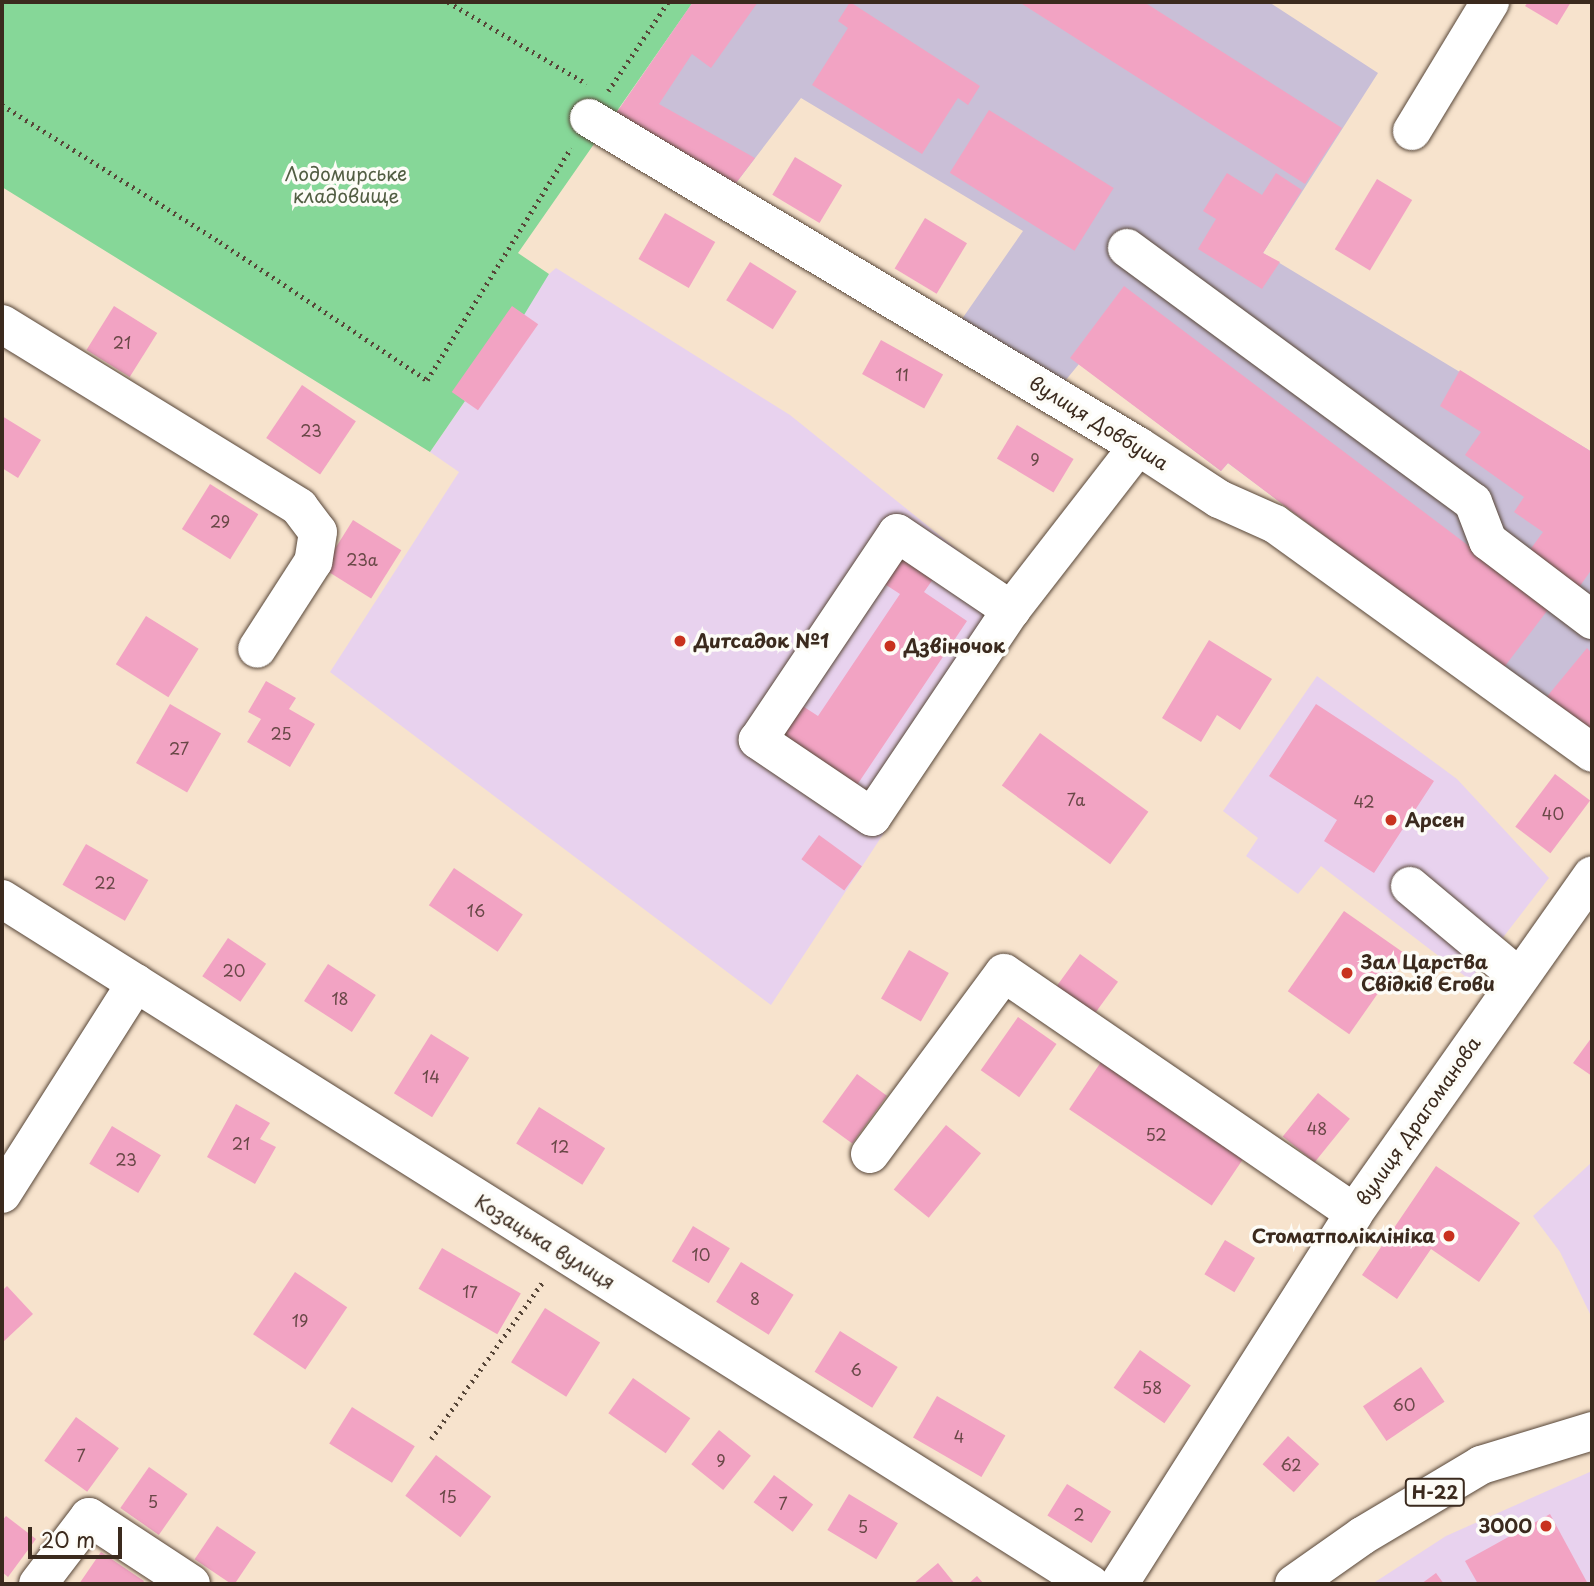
<!DOCTYPE html>
<html>
<head>
<meta charset="utf-8">
<style>
  body { margin:0 }
  #map { position:relative; width:1594px; height:1586px; overflow:hidden; background:#f7e3cd; font-family:"Playpen Sans",sans-serif }
  div>[style] { position:absolute }
  [style*='--x'] { left:calc(var(--x)*1px); top:calc(var(--y)*1px); width:calc(var(--w)*1px); rotate:calc(var(--a)*1deg) }
  .built>* { inset:0; background:#e8d2ee }
  .industrial>* { inset:0; background:#c9bfd7 }
  .green>* { inset:0; background:#86d798 }
  .building>* { inset:0; background:#f2a3c3; transform-origin:0 0 }
  .path>* { height:4.5px; margin-top:-2.25px; transform-origin:0; background:repeating-linear-gradient(90deg,#574638 0 2px,transparent 0 7px) }
  .roads { filter:drop-shadow(0 0 2px #574638) drop-shadow(0 0 2px #574638) }
  .minor>* { height:38px; margin:-19px; padding:0 19px; transform-origin:19px; border-radius:19px; background:#fff }
  .major>* { height:38px; margin:-19px; padding:0 19px; transform-origin:19px; border-radius:19px; background:#fff }
  .dots>* { width:19px; height:19px; translate:-50% -50%; box-sizing:border-box; border:4px solid #fdfcf7; border-radius:50% }
  span { translate:-50% -50%; white-space:nowrap; text-align:center; line-height:1.15; -webkit-text-stroke:7px #fdfcf7; paint-order:stroke }
  .number-label { font-size:16px; color:#694847 }
  .number-label span { -webkit-text-stroke-width:0 }
  .shield-label span { padding:2px 5px; background:#fdfcf7; border:2px solid; border-radius:5px; -webkit-text-stroke-width:0 }
  .shield-label { font-size:18px; color:#3b2a1e; font-weight:700 }
  .park-label { font-size:19px; color:#525e43 }
  .street-label { font-size:19px; color:#3b2a1e }
  .poi-label { font-size:19px; color:#3b2a1e; font-weight:700 }
  .left { translate:0 -50%; text-align:left }
  .right { translate:-100% -50%; text-align:right }
  .frame { position:absolute; inset:0; border:4px solid #3b2a1e; pointer-events:none }
  .scale { position:absolute; left:28px; top:1527px; width:94px; height:32px; box-sizing:border-box; border:4px solid #3b2a1e; border-top:0; padding-left:9px; font-size:21px; line-height:24px; white-space:nowrap; color:#3b2a1e; -webkit-text-stroke:5px #fdfcf7; paint-order:stroke }
</style>
</head>
<body>
<div id="map">
  <div class="built">
    <div style="clip-path:polygon(556px 268px,790px 415px,1031px 609px,771px 1005px,330px 672px,459px 472px,430px 452px,465px 401px,453px 393px,512px 306px)"></div>
    <div style="clip-path:polygon(1317px 676px,1457px 779px,1549px 878px,1470px 980px,1321px 866px,1298px 894px,1246px 856px,1258px 838px,1223px 811px)"></div>
    <div style="clip-path:polygon(1592px 1162px,1592px 1318px,1560px 1252px,1533px 1216px)"></div>
    <div style="clip-path:polygon(1592px 1471px,1592px 1584px,1372px 1584px,1446px 1536px)"></div>
  </div>
  <div class="industrial">
    <div style="clip-path:polygon(693px 2px,1269px 2px,1378px 73px,1263px 253px,1592px 452px,1592px 737px,1228px 463px,1221px 471px,1079px 364px,1065px 381px,962px 319px,1023px 231px,801px 98px,733px 187px,615px 115px)"></div>
  </div>
  <div class="green">
    <div style="clip-path:polygon(2px 2px,693px 2px,518px 253px,549px 274px,524px 315px,512px 307px,454px 392px,465px 401px,430px 452px,2px 187px)"></div>
  </div>
  <div class="building">
    <div style="clip-path:polygon(693px 2px,758px 2px,711px 68px,692px 54px,659px 104px,755px 158px,733px 187px,615px 115px)"></div>
    <div style="clip-path:polygon(850px 2px,980px 86px,968px 105px,958px 98px,922px 154px,812px 85px,848px 28px,838px 21px)"></div>
    <div style="clip-path:polygon(1019px 2px,1144px 2px,1342px 128px,1305px 184px)"></div>
    <div style="clip-path:polygon(1528px 2px,1571px 2px,1557px 25px,1525px 6px)"></div>
    <div style="left:989px;top:110px;width:147px;height:74px;rotate:32deg"></div>
    <div style="left:795px;top:157px;width:55px;height:44px;rotate:31deg"></div>
    <div style="clip-path:polygon(1227px 173px,1262px 195px,1276px 173px,1302px 190px,1263px 253px,1280px 262px,1262px 289px,1198px 249px,1216px 219px,1203px 211px)"></div>
    <div style="left:1377px;top:179px;width:41px;height:82px;rotate:31deg"></div>
    <div style="left:665px;top:213px;width:58px;height:53px;rotate:30deg"></div>
    <div style="left:925px;top:218px;width:49px;height:59px;rotate:31deg"></div>
    <div style="left:750px;top:262px;width:55px;height:45px;rotate:32deg"></div>
    <div style="clip-path:polygon(1124px 286px,1550px 607px,1502px 670px,1228px 463px,1221px 471px,1070px 358px)"></div>
    <div style="left:114px;top:306px;width:51px;height:52px;rotate:32deg"></div>
    <div style="left:512px;top:306px;width:32px;height:105px;rotate:35deg"></div>
    <div style="left:881px;top:340px;width:71px;height:39px;rotate:29deg"></div>
    <div style="clip-path:polygon(1460px 370px,1592px 452px,1592px 569px,1575px 593px,1524px 558px,1543px 532px,1514px 512px,1524px 497px,1465px 455px,1481px 432px,1440px 406px)"></div>
    <div style="left:302px;top:385px;width:65px;height:64px;rotate:34deg"></div>
    <div style="clip-path:polygon(2px 416px,41px 440px,18px 478px,2px 468px)"></div>
    <div style="left:1017px;top:425px;width:66px;height:39px;rotate:31deg"></div>
    <div style="left:210px;top:484px;width:57px;height:53px;rotate:32deg"></div>
    <div style="left:353px;top:520px;width:57px;height:57px;rotate:32deg"></div>
    <div style="clip-path:polygon(903px 553px,936px 575px,924px 592px,967px 621px,857px 785px,779px 733px,798px 703px,818px 716px,900px 594px,883px 583px)"></div>
    <div style="left:146px;top:616px;width:62px;height:57px;rotate:32deg"></div>
    <div style="clip-path:polygon(1209px 640px,1272px 679px,1240px 730px,1217px 715px,1201px 742px,1162px 718px)"></div>
    <div style="clip-path:polygon(1587px 648px,1592px 653px,1592px 737px,1545px 699px)"></div>
    <div style="clip-path:polygon(266px 681px,296px 698px,289px 709px,315px 724px,290px 767px,247px 742px,261px 719px,248px 712px)"></div>
    <div style="left:170px;top:704px;width:59px;height:68px;rotate:30deg"></div>
    <div style="clip-path:polygon(1316px 704px,1434px 781px,1374px 873px,1324px 841px,1337px 820px,1269px 776px)"></div>
    <div style="left:1040px;top:733px;width:134px;height:65px;rotate:36deg"></div>
    <div style="left:1555px;top:774px;width:44px;height:66px;rotate:37deg"></div>
    <div style="left:819px;top:835px;width:53px;height:30px;rotate:36deg"></div>
    <div style="left:86px;top:844px;width:72px;height:47px;rotate:30deg"></div>
    <div style="left:454px;top:868px;width:83px;height:45px;rotate:34deg"></div>
    <div style="left:1344px;top:911px;width:75px;height:98px;rotate:35deg"></div>
    <div style="left:228px;top:938px;width:46px;height:46px;rotate:34deg"></div>
    <div style="left:909px;top:950px;width:46px;height:56px;rotate:30deg"></div>
    <div style="left:1080px;top:954px;width:47px;height:42px;rotate:36deg"></div>
    <div style="left:328px;top:964px;width:57px;height:44px;rotate:33deg"></div>
    <div style="left:1018px;top:1017px;width:47px;height:65px;rotate:35deg"></div>
    <div style="left:431px;top:1034px;width:45px;height:70px;rotate:32deg"></div>
    <div style="clip-path:polygon(1592px 1037px,1592px 1076px,1573px 1063px)"></div>
    <div style="left:1101px;top:1062px;width:172px;height:57px;rotate:34deg"></div>
    <div style="left:857px;top:1074px;width:37px;height:59px;rotate:36deg"></div>
    <div style="left:1318px;top:1093px;width:41px;height:56px;rotate:39deg"></div>
    <div style="clip-path:polygon(236px 1104px,270px 1123px,260px 1139px,276px 1147px,255px 1184px,207px 1157px)"></div>
    <div style="left:539px;top:1107px;width:78px;height:43px;rotate:32deg"></div>
    <div style="left:946px;top:1125px;width:45px;height:83px;rotate:39deg"></div>
    <div style="left:112px;top:1126px;width:57px;height:44px;rotate:31deg"></div>
    <div style="clip-path:polygon(1436px 1166px,1520px 1223px,1479px 1282px,1431px 1249px,1397px 1299px,1362px 1275px)"></div>
    <div style="left:693px;top:1226px;width:43px;height:41px;rotate:31deg"></div>
    <div style="left:1225px;top:1240px;width:35px;height:40px;rotate:31deg"></div>
    <div style="left:442px;top:1248px;width:91px;height:47px;rotate:30deg"></div>
    <div style="left:741px;top:1262px;width:62px;height:47px;rotate:32deg"></div>
    <div style="left:295px;top:1272px;width:63px;height:75px;rotate:34deg"></div>
    <div style="clip-path:polygon(7px 1286px,33px 1314px,2px 1343px,2px 1291px)"></div>
    <div style="left:545px;top:1308px;width:65px;height:64px;rotate:32deg"></div>
    <div style="left:840px;top:1331px;width:68px;height:48px;rotate:32deg"></div>
    <div style="left:1140px;top:1350px;width:62px;height:46px;rotate:35deg"></div>
    <div style="left:1421px;top:1367px;width:42px;height:70px;rotate:56deg"></div>
    <div style="left:633px;top:1378px;width:70px;height:43px;rotate:35deg"></div>
    <div style="left:937px;top:1396px;width:79px;height:48px;rotate:30deg"></div>
    <div style="left:352px;top:1407px;width:74px;height:43px;rotate:32deg"></div>
    <div style="left:76px;top:1417px;width:53px;height:54px;rotate:36deg"></div>
    <div style="left:719px;top:1430px;width:41px;height:44px;rotate:39deg"></div>
    <div style="left:1288px;top:1436px;width:42px;height:38px;rotate:42deg"></div>
    <div style="left:436px;top:1455px;width:69px;height:51px;rotate:37deg"></div>
    <div style="left:149px;top:1467px;width:47px;height:50px;rotate:35deg"></div>
    <div style="left:774px;top:1475px;width:49px;height:34px;rotate:37deg"></div>
    <div style="left:1067px;top:1484px;width:52px;height:37px;rotate:32deg"></div>
    <div style="left:849px;top:1494px;width:57px;height:42px;rotate:31deg"></div>
    <div style="clip-path:polygon(1550px 1514px,1588px 1584px,1478px 1584px,1465px 1561px)"></div>
    <div style="clip-path:polygon(6px 1516px,36px 1539px,8px 1577px,2px 1572px,2px 1521px)"></div>
    <div style="left:217px;top:1526px;width:47px;height:40px;rotate:34deg"></div>
    <div style="clip-path:polygon(101px 1552px,144px 1581px,142px 1584px,79px 1584px)"></div>
    <div style="clip-path:polygon(938px 1563px,955px 1584px,913px 1584px)"></div>
    <div style="clip-path:polygon(1436px 1573px,1444px 1584px,1421px 1584px)"></div>
    <div style="clip-path:polygon(977px 1576px,984px 1584px,968px 1584px)"></div>
  </div>
  <div class="path">
    <div style="--x:448;--y:2;--w:161;--a:30.5"></div>
    <div style="--x:608;--y:91;--w:107;--a:-56"></div>
    <div style="--x:2;--y:105;--w:257;--a:32.1"></div>
    <div style="--x:220;--y:242;--w:249;--a:33.7"></div>
    <div style="--x:427;--y:380;--w:273;--a:-58.2"></div>
    <div style="--x:431;--y:1439;--w:195;--a:-54.6"></div>
  </div>
  <div class="roads">
    <div class="minor">
      <div style="--x:589;--y:118;--w:640;--a:30.86"></div>
      <div style="--x:1138;--y:446;--w:97;--a:33.2"></div>
      <div style="--x:1219;--y:499;--w:61;--a:24.1"></div>
      <div style="--x:1275;--y:524;--w:391;--a:35.8"></div>
      <div style="--x:1412;--y:131;--w:151;--a:-58.8"></div>
      <div style="--x:1127;--y:248;--w:429;--a:36.3"></div>
      <div style="--x:1473;--y:502;--w:42;--a:69"></div>
      <div style="--x:1488;--y:541;--w:131;--a:37.2"></div>
      <div style="--x:2;--y:324;--w:349;--a:31.6"></div>
      <div style="--x:299;--y:507;--w:31;--a:53"></div>
      <div style="--x:318;--y:532;--w:30;--a:99"></div>
      <div style="--x:313;--y:562;--w:103;--a:122.8"></div>
      <div style="--x:897;--y:533;--w:138;--a:34"></div>
      <div style="--x:1011;--y:610;--w:249;--a:123.9"></div>
      <div style="--x:872;--y:817;--w:138;--a:-146"></div>
      <div style="--x:758;--y:740;--w:249;--a:-56.1"></div>
      <div style="--x:1011;--y:610;--w:207;--a:-52.2"></div>
      <div style="--x:1410;--y:886;--w:142;--a:39.9"></div>
      <div style="--x:2;--y:899;--w:1286;--a:32.19"></div>
      <div style="--x:870;--y:1154;--w:225;--a:-53.5"></div>
      <div style="--x:1004;--y:973;--w:424;--a:34.4"></div>
      <div style="--x:2;--y:1194;--w:250;--a:-57.6"></div>
      <div style="--x:38;--y:1584;--w:84;--a:-52.7"></div>
      <div style="--x:89;--y:1517;--w:122;--a:33.3"></div>
      <div style="--x:1119;--y:1584;--w:439;--a:-57.6"></div>
      <div style="--x:1354;--y:1213;--w:413;--a:-54.8"></div>
    </div>
    <div class="major">
      <div style="--x:1294;--y:1584;--w:83;--a:-35.2"></div>
      <div style="--x:1362;--y:1536;--w:139;--a:-30.8"></div>
      <div style="--x:1481;--y:1465;--w:116;--a:-17"></div>
    </div>
  </div>
  <div class="dots">
    <div style="left:680px;top:641px;background:#c8321e"></div>
    <div style="left:890px;top:646px;background:#c8321e"></div>
    <div style="left:1391px;top:820px;background:#c8321e"></div>
    <div style="left:1347px;top:973px;background:#c8321e"></div>
    <div style="left:1449px;top:1236px;background:#c8321e"></div>
    <div style="left:1546px;top:1526px;background:#c8321e"></div>
  </div>
  <div class="number-label">
    <span style="left:122px;top:342px">21</span>
    <span style="left:902px;top:374px">11</span>
    <span style="left:311px;top:430px">23</span>
    <span style="left:1035px;top:459px">9</span>
    <span style="left:220px;top:521px">29</span>
    <span style="left:362px;top:559px">23а</span>
    <span style="left:281px;top:733px">25</span>
    <span style="left:179px;top:748px">27</span>
    <span style="left:1076px;top:799px">7а</span>
    <span style="left:1364px;top:801px">42</span>
    <span style="left:1553px;top:813px">40</span>
    <span style="left:105px;top:882px">22</span>
    <span style="left:476px;top:910px">16</span>
    <span style="left:234px;top:970px">20</span>
    <span style="left:340px;top:998px">18</span>
    <span style="left:431px;top:1076px">14</span>
    <span style="left:1317px;top:1128px">48</span>
    <span style="left:1156px;top:1134px">52</span>
    <span style="left:241px;top:1143px">21</span>
    <span style="left:560px;top:1146px">12</span>
    <span style="left:126px;top:1159px">23</span>
    <span style="left:701px;top:1254px">10</span>
    <span style="left:470px;top:1291px">17</span>
    <span style="left:755px;top:1298px">8</span>
    <span style="left:300px;top:1320px">19</span>
    <span style="left:856px;top:1369px">6</span>
    <span style="left:1152px;top:1387px">58</span>
    <span style="left:1404px;top:1404px">60</span>
    <span style="left:959px;top:1436px">4</span>
    <span style="left:81px;top:1455px">7</span>
    <span style="left:721px;top:1460px">9</span>
    <span style="left:1291px;top:1464px">62</span>
    <span style="left:448px;top:1496px">15</span>
    <span style="left:153px;top:1501px">5</span>
    <span style="left:783px;top:1503px">7</span>
    <span style="left:1079px;top:1514px">2</span>
    <span style="left:863px;top:1526px">5</span>
  </div>
  <div class="shield-label">
    <span style="left:1435px;top:1492px">Н-22</span>
  </div>
  <div class="park-label">
    <span style="left:346px;top:185px">Лодомирське<br>кладовище</span>
  </div>
  <div class="street-label">
    <span style="left:1099px;top:423px;rotate:32deg">вулиця Довбуша</span>
    <span style="left:1418px;top:1121px;rotate:-55deg">вулиця Драгоманова</span>
    <span style="left:545px;top:1242px;rotate:32deg">Козацька вулиця</span>
  </div>
  <div class="poi-label">
    <span class="left" style="left:694px;top:641px">Дитсадок №1</span>
    <span class="left" style="left:904px;top:646px">Дзвіночок</span>
    <span class="left" style="left:1405px;top:820px">Арсен</span>
    <span class="left" style="left:1361px;top:973px">Зал Царства<br>Свідків Єгови</span>
    <span class="right" style="left:1435px;top:1236px">Стоматполіклініка</span>
    <span class="right" style="left:1532px;top:1526px">3000</span>
  </div>
  <div class="frame"></div>
  <div class="scale">20 m</div>
</div>
</body>
</html>
